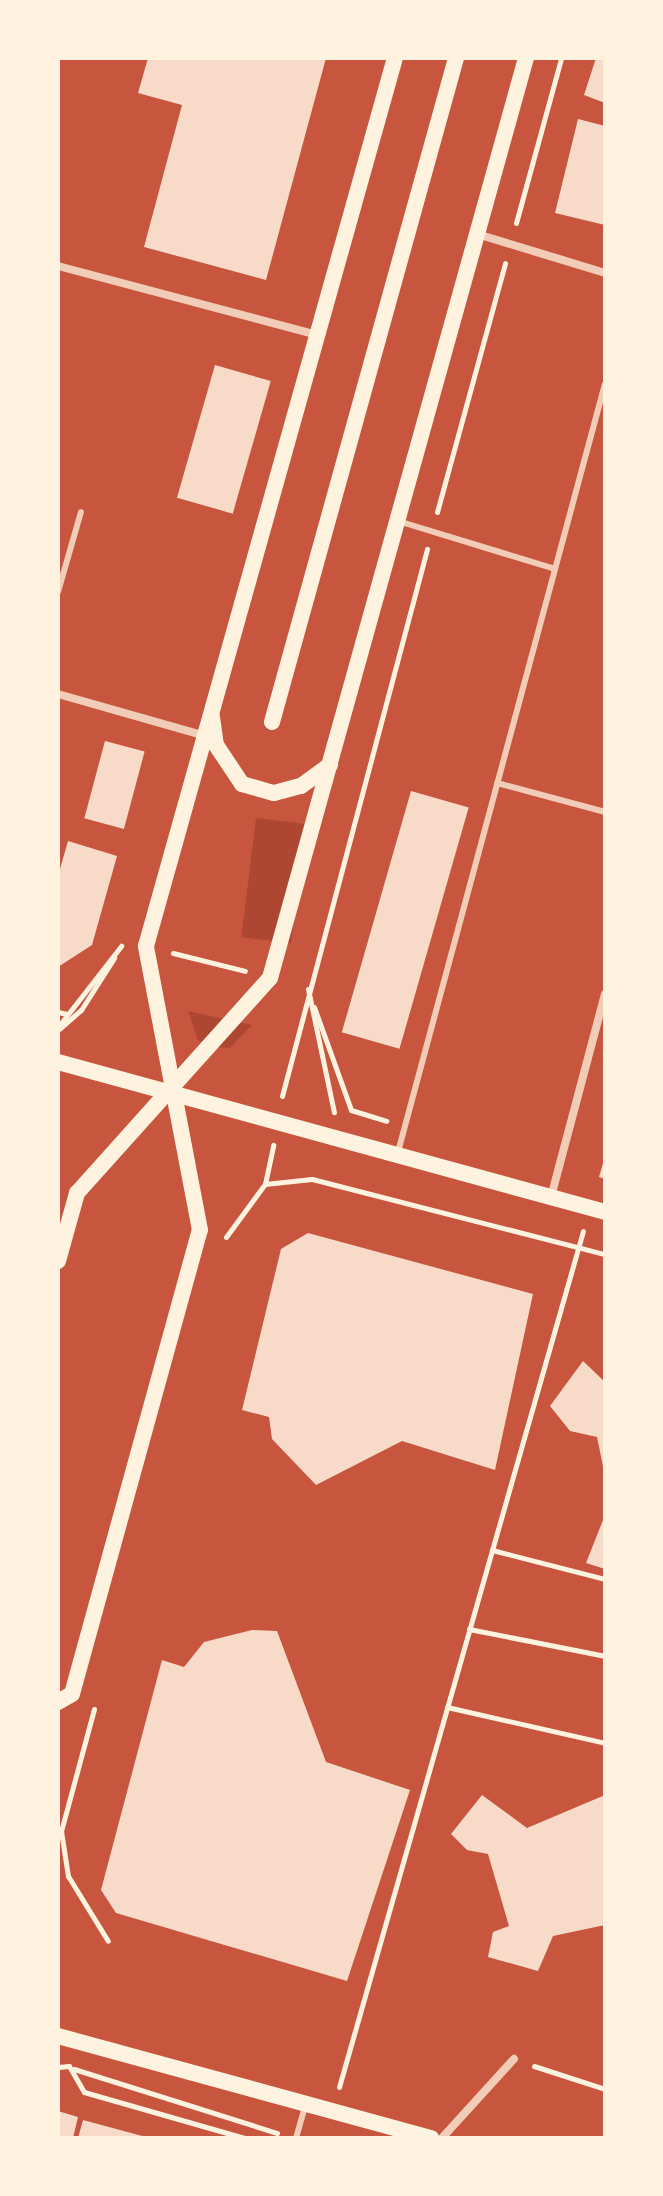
<!DOCTYPE html>
<html>
<head>
<meta charset="utf-8">
<style>
  body { margin:0 }
  #map { position:relative; width:663px; height:2196px; overflow:hidden; background:#c8553d; font-family:"Fira Sans",sans-serif }
  div>[style] { position:absolute }
  [style*='--x'] { left:calc(var(--x)*1px); top:calc(var(--y)*1px); width:calc(var(--w)*1px); rotate:calc(var(--a)*1deg) }
  .green>* { inset:0; background:#ae4732; transform-origin:0 0 }
  .building>* { inset:0; background:#f7dbc8; transform-origin:0 0 }
  .path>* { height:5px; margin:-2.5px; padding:0 2.5px; transform-origin:2.5px; border-radius:2.5px; background:#fff3e0 }
  .service>* { height:6px; margin:-3px; padding:0 3px; transform-origin:3px; border-radius:3px; background:#f1ccb7 }
  .minor>* { height:8px; margin:-4px; padding:0 4px; transform-origin:4px; border-radius:4px; background:#f1ccb7 }
  .secondary>* { height:16px; margin:-8px; padding:0 8px; transform-origin:8px; border-radius:8px; background:#fff3e0 }
  span { translate:-50% -50%; white-space:nowrap; text-align:center; line-height:1.15; -webkit-text-stroke:6px #fff3e0; paint-order:stroke }
  .frame { position:absolute; inset:0; border:60px solid #fff3e0; pointer-events:none }
</style>
</head>
<body>
<div id="map">
  <div class="green">
    <div style="left:256px;top:818px;width:50px;height:120px;rotate:7deg"></div>
    <div style="clip-path:polygon(188px 1011px,252px 1025px,230px 1048px,214px 1047px,198px 1040px)"></div>
  </div>
  <div class="building">
    <div style="clip-path:polygon(148px 58px,326px 58px,266px 280px,144px 247px,182px 105px,138px 93px)"></div>
    <div style="clip-path:polygon(596px 58px,605px 58px,605px 103px,584px 95px)"></div>
    <div style="clip-path:polygon(578px 119px,605px 126px,605px 225px,555px 213px)"></div>
    <div style="left:215px;top:365px;width:58px;height:138px;rotate:16deg"></div>
    <div style="left:105px;top:741px;width:41px;height:80px;rotate:15deg"></div>
    <div style="left:411px;top:791px;width:60px;height:251px;rotate:16deg"></div>
    <div style="clip-path:polygon(68px 841px,117px 856px,92px 945px,58px 967px,58px 876px)"></div>
    <div style="clip-path:polygon(604px 1160px,605px 1160px,605px 1179px,599px 1177px)"></div>
    <div style="clip-path:polygon(308px 1233px,533px 1294px,495px 1470px,402px 1441px,316px 1485px,272px 1439px,269px 1417px,242px 1410px,281px 1249px)"></div>
    <div style="clip-path:polygon(583px 1361px,605px 1382px,605px 1476px,597px 1437px,570px 1431px,550px 1406px)"></div>
    <div style="clip-path:polygon(605px 1515px,605px 1569px,586px 1563px)"></div>
    <div style="clip-path:polygon(252px 1630px,277px 1631px,326px 1762px,410px 1790px,347px 1981px,116px 1913px,101px 1890px,162px 1660px,184px 1667px,204px 1642px)"></div>
    <div style="clip-path:polygon(482px 1795px,527px 1828px,605px 1795px,605px 1925px,553px 1936px,538px 1971px,488px 1957px,493px 1932px,509px 1926px,488px 1854px,467px 1850px,451px 1834px)"></div>
    <div style="clip-path:polygon(58px 2111px,78px 2117px,73px 2138px,58px 2138px)"></div>
    <div style="clip-path:polygon(83px 2120px,146px 2137px,146px 2138px,78px 2138px)"></div>
  </div>
  <div class="path">
    <div style="--x:516;--y:223;--w:171;--a:-74.7"></div>
    <div style="--x:437;--y:512;--w:258;--a:-74.7"></div>
    <div style="--x:173;--y:953;--w:74;--a:14"></div>
    <div style="--x:308;--y:989;--w:126;--a:78.1"></div>
    <div style="--x:314;--y:1007;--w:109;--a:70.2"></div>
    <div style="--x:351;--y:1110;--w:37;--a:17"></div>
    <div style="--x:58;--y:1012;--w:9;--a:13"></div>
    <div style="--x:58;--y:1027;--w:103;--a:-52.1"></div>
    <div style="--x:59;--y:1029;--w:29;--a:-41"></div>
    <div style="--x:81;--y:1010;--w:62;--a:-57.6"></div>
    <div style="--x:282;--y:1096;--w:566;--a:-75.15"></div>
    <div style="--x:265;--y:1184;--w:47;--a:-6.1"></div>
    <div style="--x:312;--y:1179;--w:302;--a:14.4"></div>
    <div style="--x:226;--y:1237;--w:66;--a:-53.7"></div>
    <div style="--x:265;--y:1184;--w:40;--a:-78"></div>
    <div style="--x:492;--y:1550;--w:117;--a:14.4"></div>
    <div style="--x:469;--y:1629;--w:139;--a:11.2"></div>
    <div style="--x:447;--y:1707;--w:162;--a:12.8"></div>
    <div style="--x:94;--y:1709;--w:126;--a:105.1"></div>
    <div style="--x:61;--y:1831;--w:46;--a:81.2"></div>
    <div style="--x:68;--y:1876;--w:76;--a:58.4"></div>
    <div style="--x:534;--y:2066;--w:75;--a:17.9"></div>
    <div style="--x:58;--y:2067;--w:11;--a:-5"></div>
    <div style="--x:69;--y:2066;--w:30;--a:60"></div>
    <div style="--x:84;--y:2092;--w:166;--a:16"></div>
    <div style="--x:74;--y:2069;--w:213;--a:17.5"></div>
    <div style="--x:339;--y:2087;--w:890;--a:-74.09"></div>
  </div>
  <div class="service">
    <div style="--x:398;--y:521;--w:164;--a:17"></div>
    <div style="--x:58;--y:592;--w:83;--a:-74"></div>
    <div style="--x:497;--y:783;--w:112;--a:15"></div>
    <div style="--x:398;--y:1152;--w:795;--a:-74.92"></div>
    <div style="--x:296;--y:2138;--w:35;--a:-74"></div>
  </div>
  <div class="minor">
    <div style="--x:477;--y:234;--w:134;--a:16.9"></div>
    <div style="--x:58;--y:266;--w:268;--a:14.9"></div>
    <div style="--x:58;--y:694;--w:153;--a:15.9"></div>
    <div style="--x:551;--y:1197;--w:210;--a:-75.1"></div>
    <div style="--x:442;--y:2138;--w:107;--a:-47.7"></div>
  </div>
  <div class="secondary">
    <div style="--x:212;--y:717;--w:28;--a:82"></div>
    <div style="--x:216;--y:745;--w:47;--a:56.3"></div>
    <div style="--x:242;--y:784;--w:33;--a:16"></div>
    <div style="--x:274;--y:793;--w:28;--a:-15"></div>
    <div style="--x:301;--y:786;--w:36;--a:-36"></div>
    <div style="--x:272;--y:722;--w:689;--a:-74.51"></div>
    <div style="--x:58;--y:1062;--w:567;--a:15.33"></div>
    <div style="--x:58;--y:1261;--w:71;--a:-74.4"></div>
    <div style="--x:77;--y:1193;--w:289;--a:-48.1"></div>
    <div style="--x:270;--y:978;--w:955;--a:-74.45"></div>
    <div style="--x:58;--y:1702;--w:16;--a:-30"></div>
    <div style="--x:72;--y:1694;--w:481;--a:-74.6"></div>
    <div style="--x:200;--y:1230;--w:289;--a:-100.8"></div>
    <div style="--x:146;--y:946;--w:922;--a:-74.34"></div>
    <div style="--x:58;--y:2036;--w:387;--a:15.3"></div>
  </div>
  <div class="frame"></div>
</div>
</body>
</html>
